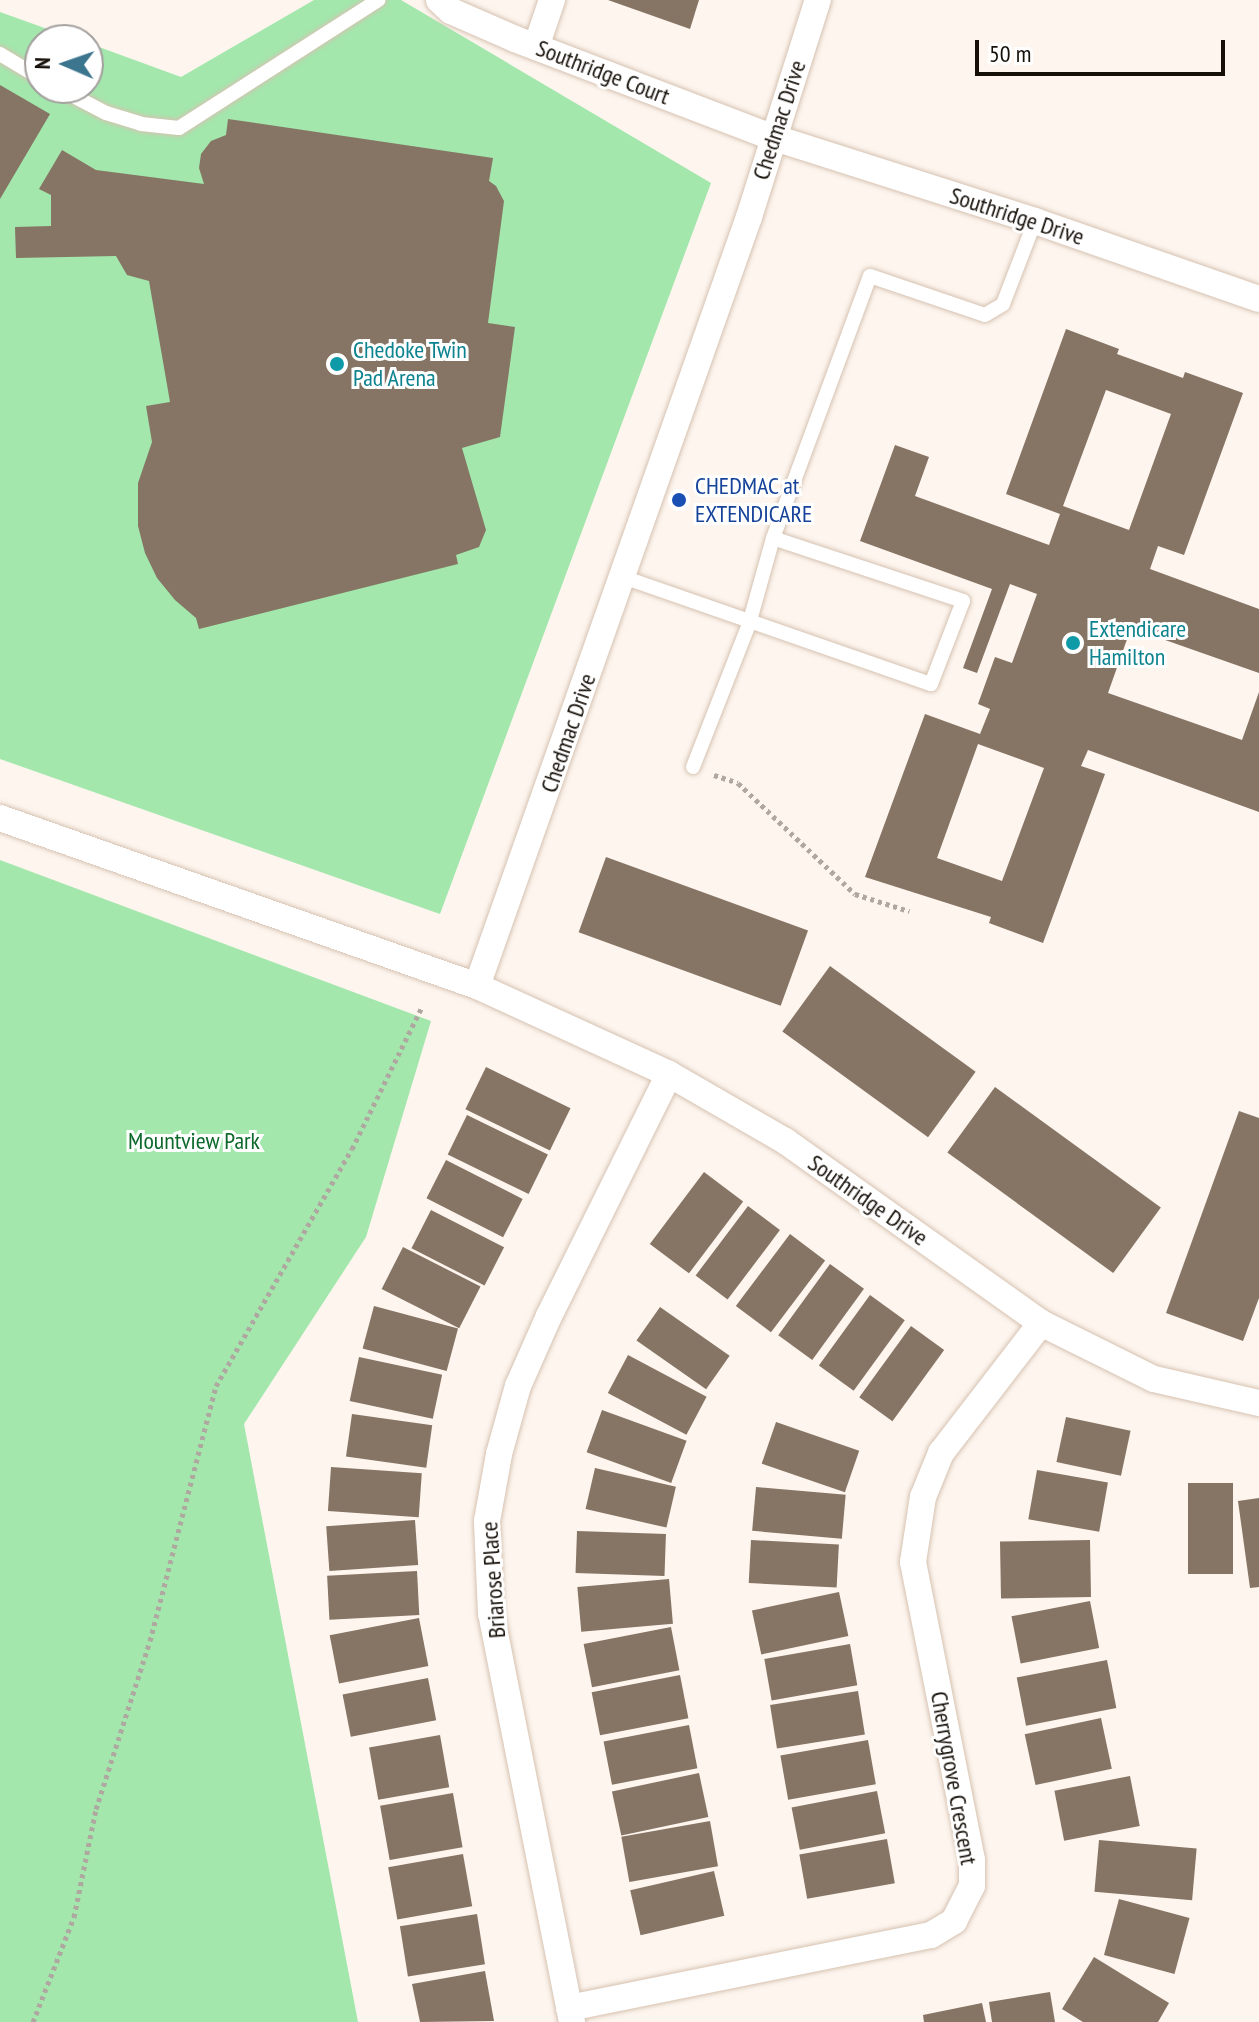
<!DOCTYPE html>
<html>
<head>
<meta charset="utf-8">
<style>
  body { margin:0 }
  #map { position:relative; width:1259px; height:2022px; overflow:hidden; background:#fdf5ee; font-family:"PT Sans Narrow",sans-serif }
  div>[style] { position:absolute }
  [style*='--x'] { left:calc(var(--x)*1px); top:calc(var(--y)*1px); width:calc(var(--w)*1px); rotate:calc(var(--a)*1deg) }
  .green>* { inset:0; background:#a3e7ad }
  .building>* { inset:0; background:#867464; transform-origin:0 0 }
  .path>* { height:5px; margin-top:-2.5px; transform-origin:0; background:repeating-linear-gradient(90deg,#afa8a1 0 4px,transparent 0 8px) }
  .roads { filter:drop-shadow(0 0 2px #d6c2b1) drop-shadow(0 0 2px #d6c2b1) }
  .service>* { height:14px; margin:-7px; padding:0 7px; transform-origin:7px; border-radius:7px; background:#fff }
  .minor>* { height:26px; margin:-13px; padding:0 13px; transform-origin:13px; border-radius:13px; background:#fff }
  .dots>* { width:22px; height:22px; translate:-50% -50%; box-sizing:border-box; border:4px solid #fff; border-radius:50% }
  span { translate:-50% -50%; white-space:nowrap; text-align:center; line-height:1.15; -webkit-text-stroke:6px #fff; paint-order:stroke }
  .street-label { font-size:24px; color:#161009 }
  .culture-label { font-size:24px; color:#0d838f }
  .left { translate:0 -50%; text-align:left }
  .transit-label { font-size:24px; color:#164399 }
  .park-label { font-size:24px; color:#0d682b }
  .north { position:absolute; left:24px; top:24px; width:80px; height:80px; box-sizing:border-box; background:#fff; border:2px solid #a29f9d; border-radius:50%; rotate:272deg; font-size:22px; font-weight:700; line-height:32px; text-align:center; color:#161009 }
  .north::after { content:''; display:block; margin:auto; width:28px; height:36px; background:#3c758e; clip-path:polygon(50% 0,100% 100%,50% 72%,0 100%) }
  .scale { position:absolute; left:975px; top:40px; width:250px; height:36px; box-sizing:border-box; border:4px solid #161009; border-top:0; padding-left:10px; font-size:24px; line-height:28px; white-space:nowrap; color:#161009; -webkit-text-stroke:6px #fff; paint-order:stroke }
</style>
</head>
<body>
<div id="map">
  <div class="green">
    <div style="clip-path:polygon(314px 0,401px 0,711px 183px,440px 914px,0 759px,0 12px,78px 40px,40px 40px,40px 88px,88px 88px,88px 43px,181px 77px)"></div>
    <div style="clip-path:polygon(0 860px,431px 1021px,366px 1237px,244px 1424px,358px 2022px,0 2022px)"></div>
  </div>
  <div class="building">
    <div style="clip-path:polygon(608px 0,699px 0,690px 29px)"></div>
    <div style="clip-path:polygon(0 85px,50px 114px,0 199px)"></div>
    <div style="clip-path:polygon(228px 119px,493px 158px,489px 181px,496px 186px,504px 201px,488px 323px,515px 327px,500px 437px,462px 448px,486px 530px,479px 547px,456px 555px,458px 564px,199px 629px,196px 618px,175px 600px,157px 578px,145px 553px,138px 526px,138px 483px,152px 442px,146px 406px,170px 402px,149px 281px,127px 275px,116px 256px,16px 258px,15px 227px,51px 226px,51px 195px,39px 189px,62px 150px,96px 170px,204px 184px,199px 168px,201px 154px,211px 141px,226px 135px)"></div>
    <div style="clip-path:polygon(evenodd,1066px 329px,1119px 349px,1117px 354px,1183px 378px,1185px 372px,1243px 393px,1184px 555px,1158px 546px,1150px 569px,1259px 609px,1259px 673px,1131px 628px,1108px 693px,1242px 740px,1259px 692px,1259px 812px,1088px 750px,1081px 766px,1105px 774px,1043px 943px,989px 923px,991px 917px,865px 877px,925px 714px,980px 734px,990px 709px,978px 704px,995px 657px,1012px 663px,1037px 594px,1010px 584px,977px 673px,963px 668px,992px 589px,860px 541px,895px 445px,929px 457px,915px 496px,1049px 545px,1060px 514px,1006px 494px,1066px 329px,1106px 390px,1171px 414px,1129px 530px,1063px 506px,1106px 390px,1066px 329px,978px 744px,1044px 768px,1002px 881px,937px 858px,978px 744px)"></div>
    <div style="left:606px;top:857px;width:215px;height:80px;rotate:20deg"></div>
    <div style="left:830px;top:966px;width:180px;height:81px;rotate:36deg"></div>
    <div style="left:486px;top:1067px;width:94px;height:47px;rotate:26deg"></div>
    <div style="left:995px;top:1087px;width:205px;height:81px;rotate:36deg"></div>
    <div style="clip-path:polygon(1239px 1111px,1259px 1118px,1259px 1298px,1243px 1341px,1166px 1313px)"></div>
    <div style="left:467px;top:1115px;width:90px;height:44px;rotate:26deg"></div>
    <div style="left:446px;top:1160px;width:86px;height:43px;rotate:27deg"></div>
    <div style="left:704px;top:1172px;width:49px;height:90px;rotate:37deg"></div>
    <div style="left:748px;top:1206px;width:40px;height:87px;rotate:37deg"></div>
    <div style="left:431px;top:1210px;width:82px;height:43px;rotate:27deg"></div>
    <div style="left:790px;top:1234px;width:44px;height:90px;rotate:37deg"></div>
    <div style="left:403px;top:1247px;width:87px;height:47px;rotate:27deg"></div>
    <div style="left:830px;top:1264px;width:42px;height:88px;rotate:36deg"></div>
    <div style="left:870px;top:1295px;width:43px;height:87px;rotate:36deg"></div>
    <div style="left:374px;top:1306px;width:87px;height:44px;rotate:15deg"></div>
    <div style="left:660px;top:1307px;width:85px;height:41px;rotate:35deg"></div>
    <div style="left:911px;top:1326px;width:41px;height:88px;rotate:36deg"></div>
    <div style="left:628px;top:1355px;width:89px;height:43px;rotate:28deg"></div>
    <div style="left:359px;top:1357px;width:85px;height:45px;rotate:12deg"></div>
    <div style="left:602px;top:1410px;width:90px;height:45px;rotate:20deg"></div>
    <div style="left:352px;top:1414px;width:81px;height:43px;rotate:8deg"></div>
    <div style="left:1066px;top:1417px;width:66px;height:46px;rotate:12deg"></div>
    <div style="left:776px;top:1422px;width:88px;height:44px;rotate:19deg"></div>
    <div style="left:331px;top:1467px;width:91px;height:44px;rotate:4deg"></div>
    <div style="left:595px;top:1468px;width:83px;height:42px;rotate:13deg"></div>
    <div style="left:1037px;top:1470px;width:72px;height:50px;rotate:10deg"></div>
    <div style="left:1188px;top:1483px;width:45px;height:91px"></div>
    <div style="left:756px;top:1487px;width:90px;height:44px;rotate:5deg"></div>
    <div style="clip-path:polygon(1259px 1498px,1259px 1587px,1250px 1588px,1238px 1501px)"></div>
    <div style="left:415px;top:1520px;width:45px;height:89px;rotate:86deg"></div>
    <div style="left:577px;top:1531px;width:89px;height:42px;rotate:2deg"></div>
    <div style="left:751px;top:1540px;width:88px;height:43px;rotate:3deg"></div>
    <div style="left:1090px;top:1540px;width:57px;height:90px;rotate:89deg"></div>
    <div style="left:417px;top:1571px;width:44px;height:90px;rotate:87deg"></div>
    <div style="left:669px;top:1579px;width:45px;height:92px;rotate:85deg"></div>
    <div style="left:839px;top:1592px;width:45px;height:89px;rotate:78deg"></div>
    <div style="left:1090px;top:1601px;width:48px;height:80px;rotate:79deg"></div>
    <div style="left:419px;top:1618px;width:49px;height:91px;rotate:79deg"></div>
    <div style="left:671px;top:1627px;width:44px;height:89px;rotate:79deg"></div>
    <div style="left:850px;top:1644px;width:42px;height:87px;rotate:80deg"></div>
    <div style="left:1107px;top:1660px;width:49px;height:92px;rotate:79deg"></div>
    <div style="left:680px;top:1675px;width:44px;height:90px;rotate:79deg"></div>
    <div style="left:428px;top:1678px;width:43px;height:87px;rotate:79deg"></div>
    <div style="left:858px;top:1691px;width:44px;height:89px;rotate:81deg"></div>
    <div style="left:1101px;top:1718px;width:52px;height:78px;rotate:78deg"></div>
    <div style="left:689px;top:1725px;width:44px;height:87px;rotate:79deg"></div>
    <div style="left:440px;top:1735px;width:53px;height:72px;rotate:80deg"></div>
    <div style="left:868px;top:1740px;width:45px;height:89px;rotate:80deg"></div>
    <div style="left:699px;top:1773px;width:45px;height:89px;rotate:78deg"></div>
    <div style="left:1130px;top:1776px;width:51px;height:77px;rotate:79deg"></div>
    <div style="left:877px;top:1791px;width:43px;height:87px;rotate:79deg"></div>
    <div style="left:453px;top:1793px;width:55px;height:74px;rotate:80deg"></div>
    <div style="left:710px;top:1821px;width:46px;height:90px;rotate:80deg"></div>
    <div style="left:887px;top:1839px;width:45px;height:89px;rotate:80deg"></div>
    <div style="left:1099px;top:1840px;width:98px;height:52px;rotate:5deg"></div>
    <div style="left:463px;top:1854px;width:53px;height:76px;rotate:80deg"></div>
    <div style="left:714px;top:1871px;width:46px;height:86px;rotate:77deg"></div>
    <div style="left:1119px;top:1899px;width:73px;height:58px;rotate:15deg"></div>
    <div style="left:477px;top:1914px;width:51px;height:78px;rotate:81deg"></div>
    <div style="clip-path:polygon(1094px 1957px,1169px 2003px,1158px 2022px,1083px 2022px,1062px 2009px)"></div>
    <div style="clip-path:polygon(485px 1971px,494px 2021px,420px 2022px,412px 1984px)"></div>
    <div style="clip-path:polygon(1050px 1992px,1055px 2022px,992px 2022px,989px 2002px)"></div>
    <div style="clip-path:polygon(982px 2003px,986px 2022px,924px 2022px,923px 2015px)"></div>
  </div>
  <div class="path">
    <div style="--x:714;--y:775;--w:25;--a:18"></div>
    <div style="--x:738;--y:783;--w:161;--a:43.5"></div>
    <div style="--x:855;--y:894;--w:57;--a:17.5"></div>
    <div style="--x:33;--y:2022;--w:113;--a:-68.7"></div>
    <div style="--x:74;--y:1917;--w:110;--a:-78.5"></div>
    <div style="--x:96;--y:1809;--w:176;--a:-72.2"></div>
    <div style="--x:150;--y:1641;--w:263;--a:-75.5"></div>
    <div style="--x:216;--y:1386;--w:273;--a:-60.2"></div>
    <div style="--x:352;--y:1149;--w:158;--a:-63.8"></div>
  </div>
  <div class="roads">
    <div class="service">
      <div style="--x:0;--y:54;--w:47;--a:31"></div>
      <div style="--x:58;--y:88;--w:54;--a:27.5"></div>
      <div style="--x:106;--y:113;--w:37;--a:17"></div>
      <div style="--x:141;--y:124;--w:38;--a:6"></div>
      <div style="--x:179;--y:128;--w:237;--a:-32.7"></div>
      <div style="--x:623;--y:577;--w:326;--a:19.2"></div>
      <div style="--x:931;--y:684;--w:89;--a:-68.9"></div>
      <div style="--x:963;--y:601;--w:200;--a:-161.7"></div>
      <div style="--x:693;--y:767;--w:154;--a:-68.6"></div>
      <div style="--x:749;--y:624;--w:89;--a:-74.4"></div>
      <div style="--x:773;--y:538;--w:279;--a:-69.7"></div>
      <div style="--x:870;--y:276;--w:121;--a:18.7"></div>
      <div style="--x:985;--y:315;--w:21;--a:-31"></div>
      <div style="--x:1003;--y:304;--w:89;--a:-68.9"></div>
    </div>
    <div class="minor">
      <div style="--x:439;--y:0;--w:16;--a:43"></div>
      <div style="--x:451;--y:11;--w:70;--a:23.6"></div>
      <div style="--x:515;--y:39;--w:275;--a:20.9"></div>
      <div style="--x:772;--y:137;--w:276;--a:17.7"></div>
      <div style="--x:1035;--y:221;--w:237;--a:19.2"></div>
      <div style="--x:536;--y:47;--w:50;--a:-71.2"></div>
      <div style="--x:0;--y:818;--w:506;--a:19.4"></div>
      <div style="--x:477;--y:986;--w:816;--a:-70.52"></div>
      <div style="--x:749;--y:217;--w:228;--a:-72.4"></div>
      <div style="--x:477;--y:986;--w:211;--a:24.6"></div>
      <div style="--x:669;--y:1074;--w:134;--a:30"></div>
      <div style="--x:785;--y:1141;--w:314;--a:35.4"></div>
      <div style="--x:1041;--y:1323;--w:126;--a:26.4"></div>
      <div style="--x:1154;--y:1379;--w:108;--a:12.9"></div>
      <div style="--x:569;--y:2008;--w:369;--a:-11.4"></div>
      <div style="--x:931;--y:1935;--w:27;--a:-31"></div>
      <div style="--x:954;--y:1921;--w:39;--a:-63"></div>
      <div style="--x:972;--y:1886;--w:26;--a:-90"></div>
      <div style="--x:972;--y:1860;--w:304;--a:-101.2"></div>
      <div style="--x:913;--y:1562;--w:66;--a:-81.3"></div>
      <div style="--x:923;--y:1497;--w:48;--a:-67.8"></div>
      <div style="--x:941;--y:1453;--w:164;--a:-52.4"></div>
      <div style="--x:572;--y:2022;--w:416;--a:-101.2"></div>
      <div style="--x:491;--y:1614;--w:93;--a:-92.5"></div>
      <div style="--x:487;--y:1521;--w:68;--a:-79.8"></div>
      <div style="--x:499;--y:1454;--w:71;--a:-74.4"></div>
      <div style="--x:518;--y:1386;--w:77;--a:-66.1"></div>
      <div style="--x:549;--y:1316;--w:270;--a:-63.6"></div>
    </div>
  </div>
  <div class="dots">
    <div style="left:337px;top:364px;background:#0f9aa8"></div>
    <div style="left:679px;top:500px;background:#1a4fb4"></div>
    <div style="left:1073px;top:643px;background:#0f9aa8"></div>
  </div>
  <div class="street-label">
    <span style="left:603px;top:72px;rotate:21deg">Southridge Court</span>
    <span style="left:779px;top:120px;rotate:-72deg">Chedmac Drive</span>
    <span style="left:1017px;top:216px;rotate:18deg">Southridge Drive</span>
    <span style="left:568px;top:733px;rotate:-71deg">Chedmac Drive</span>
    <span style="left:868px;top:1200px;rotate:35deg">Southridge Drive</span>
    <span style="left:493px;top:1580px;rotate:-94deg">Briarose Place</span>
    <span style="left:954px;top:1778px;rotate:80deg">Cherrygrove Crescent</span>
  </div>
  <div class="culture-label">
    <span class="left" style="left:353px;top:364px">Chedoke Twin<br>Pad Arena</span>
    <span class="left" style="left:1089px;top:643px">Extendicare<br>Hamilton</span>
  </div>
  <div class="transit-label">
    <span class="left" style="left:695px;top:500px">CHEDMAC at<br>EXTENDICARE</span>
  </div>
  <div class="park-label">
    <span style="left:194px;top:1141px">Mountview Park</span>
  </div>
  <div class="north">N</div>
  <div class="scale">50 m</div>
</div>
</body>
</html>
